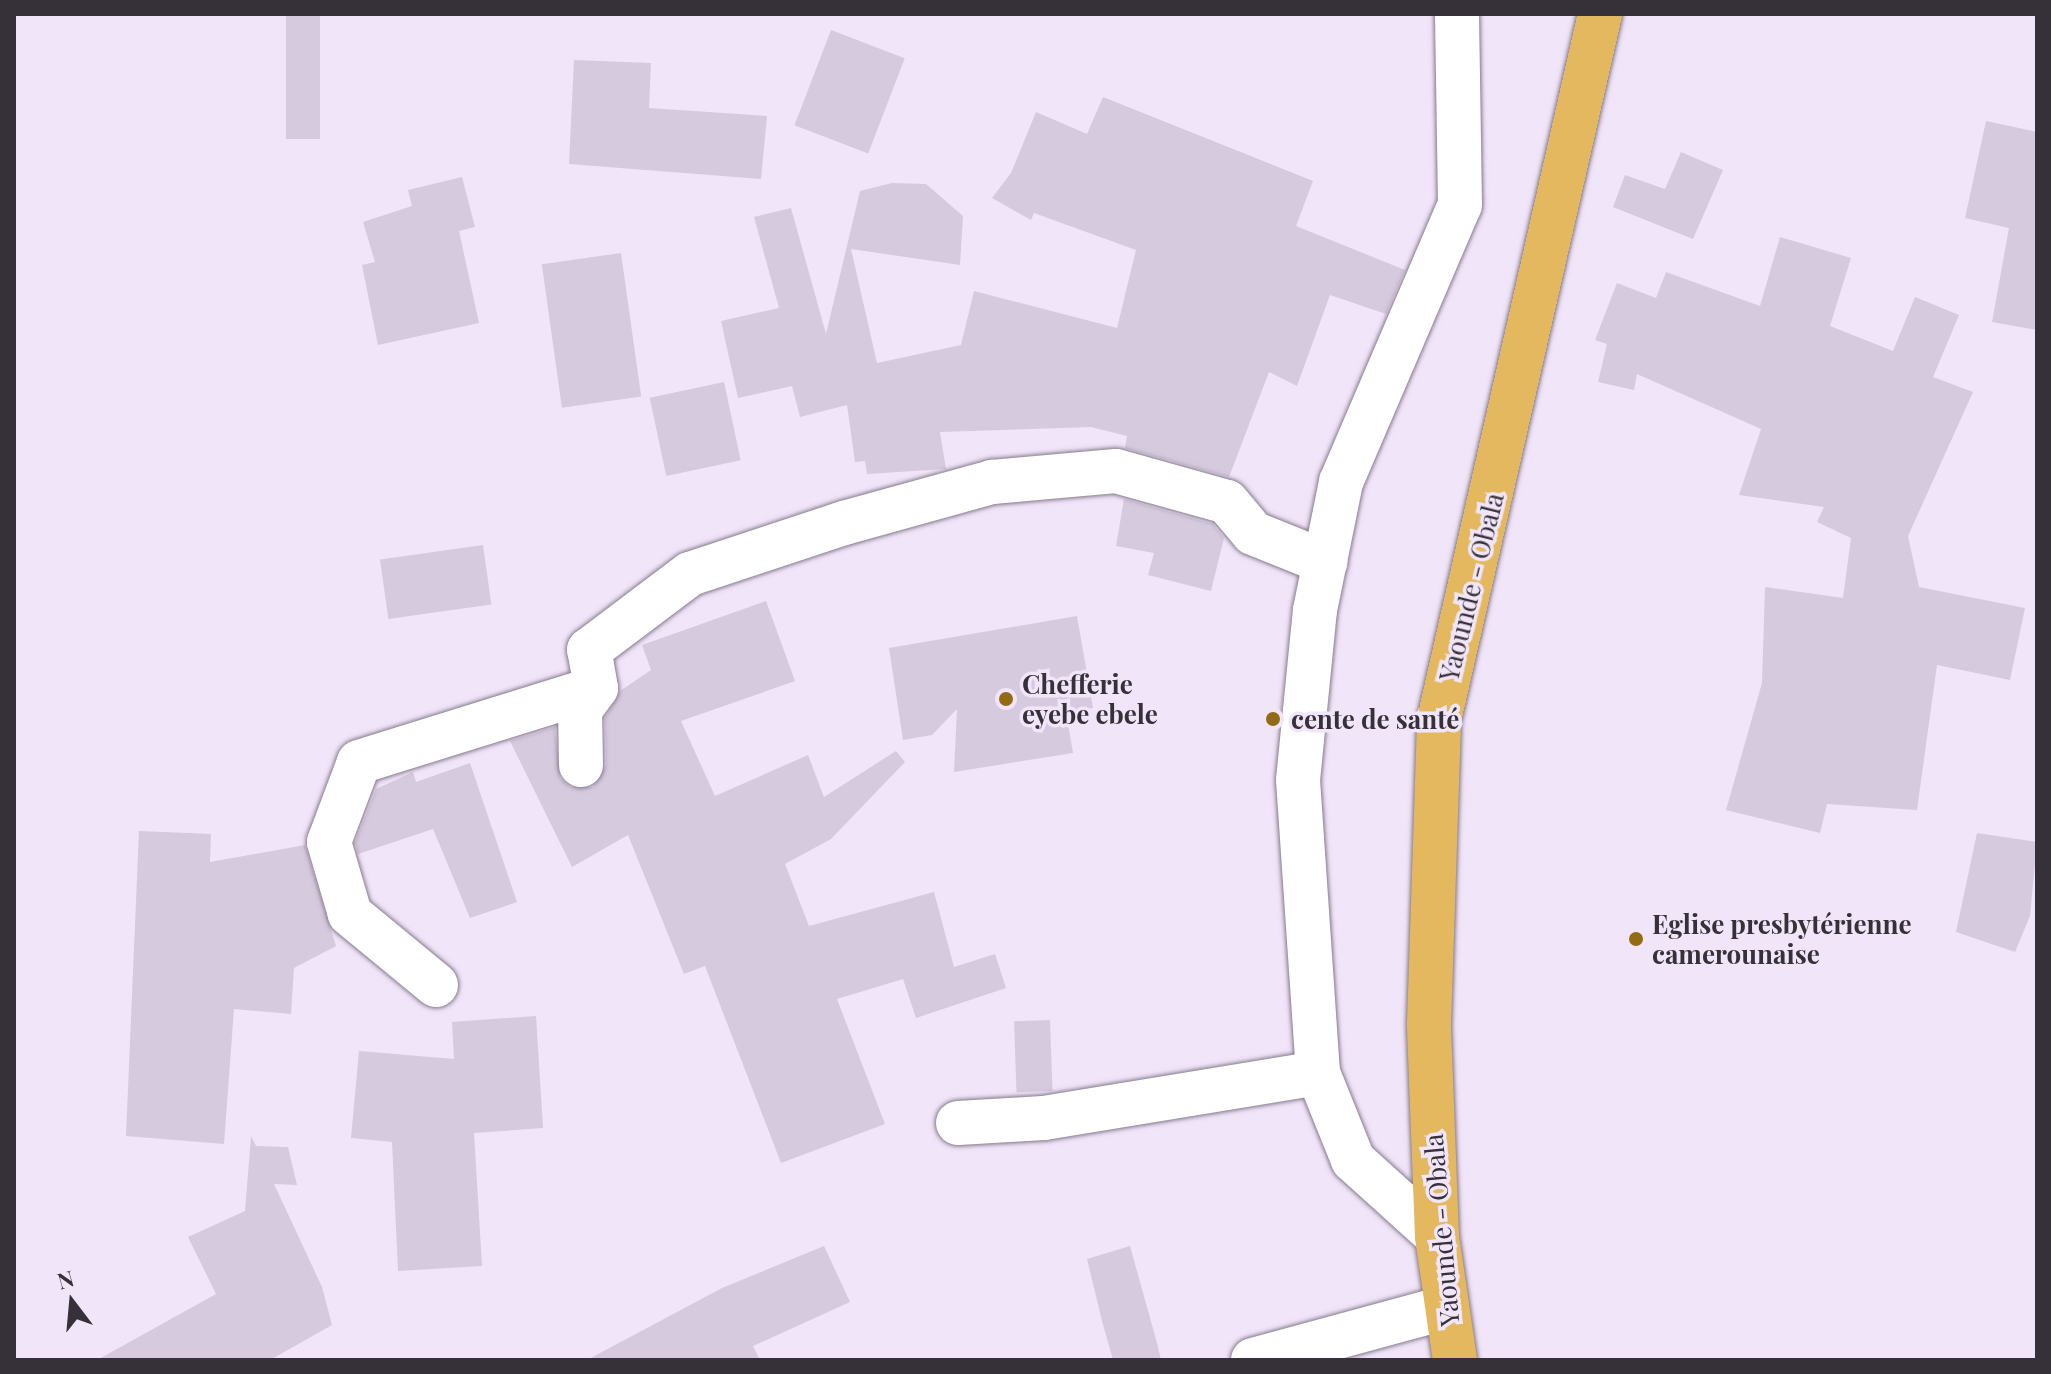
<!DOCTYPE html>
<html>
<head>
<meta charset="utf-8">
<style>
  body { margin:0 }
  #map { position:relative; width:2051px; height:1374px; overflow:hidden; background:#f1e5f9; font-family:"Playfair Display",serif }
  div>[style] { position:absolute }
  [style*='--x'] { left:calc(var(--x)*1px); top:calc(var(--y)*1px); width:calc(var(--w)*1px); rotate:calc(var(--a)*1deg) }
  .building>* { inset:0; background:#d6cade; transform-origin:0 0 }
  .roads { filter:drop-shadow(0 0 2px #867b8d) drop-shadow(0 0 2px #867b8d) }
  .minor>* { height:44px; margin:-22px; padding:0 22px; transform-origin:22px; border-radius:22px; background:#fff }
  .trunk>* { height:44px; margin:-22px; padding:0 22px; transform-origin:22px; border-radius:22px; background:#e4b85e }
  .dots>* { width:22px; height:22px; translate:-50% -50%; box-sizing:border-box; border:4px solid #f1e5f9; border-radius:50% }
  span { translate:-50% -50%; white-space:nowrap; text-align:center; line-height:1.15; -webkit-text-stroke:7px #f1e5f9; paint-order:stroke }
  .street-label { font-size:26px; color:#363139 }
  .poi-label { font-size:26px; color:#363139; font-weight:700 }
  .left { translate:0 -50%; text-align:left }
  .frame { position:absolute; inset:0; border:16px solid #363139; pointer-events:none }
  .north { position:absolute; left:32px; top:1262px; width:80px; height:80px; -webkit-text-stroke:6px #f1e5f9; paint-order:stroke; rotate:344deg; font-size:22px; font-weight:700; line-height:32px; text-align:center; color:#363139 }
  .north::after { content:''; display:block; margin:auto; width:28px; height:36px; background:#363139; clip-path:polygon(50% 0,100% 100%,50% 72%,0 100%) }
</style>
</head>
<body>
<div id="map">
  <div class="building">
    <div style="left:286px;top:14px;width:34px;height:125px"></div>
    <div style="left:831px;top:30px;width:79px;height:102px;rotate:21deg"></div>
    <div style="clip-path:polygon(574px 60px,651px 63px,649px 108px,767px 116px,761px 179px,569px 164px)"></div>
    <div style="clip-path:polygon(1103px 97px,1313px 181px,1296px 226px,1405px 270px,1386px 314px,1330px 295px,1297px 386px,1269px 372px,1229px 477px,1125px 448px,1127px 436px,1091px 427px,940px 432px,946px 469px,867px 474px,865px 461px,855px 462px,847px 405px,800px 417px,792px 386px,738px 398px,721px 321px,779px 308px,754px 217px,791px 208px,826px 334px,860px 191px,892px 183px,926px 184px,963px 216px,960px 265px,851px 249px,877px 363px,961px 345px,974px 291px,1117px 328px,1136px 250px,1034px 213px,1031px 220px,992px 198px,1011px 173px,1036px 112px,1087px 134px)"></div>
    <div style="clip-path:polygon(1986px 121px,2037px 132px,2037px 330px,1992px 322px,2009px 228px,1965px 218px)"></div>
    <div style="clip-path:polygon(1681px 152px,1723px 170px,1693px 239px,1613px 207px,1625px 175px,1665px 189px)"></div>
    <div style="clip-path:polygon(462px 177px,475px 227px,459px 231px,479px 323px,378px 345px,362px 265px,375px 262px,363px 222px,412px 206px,408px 190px)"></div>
    <div style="clip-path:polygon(1780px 237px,1851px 258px,1830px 326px,1893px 351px,1915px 297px,1959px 315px,1933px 377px,1973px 392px,1908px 536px,1919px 587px,2025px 608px,2010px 680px,1937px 665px,1917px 810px,1827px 804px,1820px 833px,1726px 810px,1762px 683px,1765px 587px,1843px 598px,1851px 538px,1817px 522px,1824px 507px,1739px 495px,1761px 429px,1637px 374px,1634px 390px,1598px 382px,1607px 344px,1595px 340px,1617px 283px,1656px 298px,1666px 272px,1760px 306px)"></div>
    <div style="left:621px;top:253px;width:145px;height:80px;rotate:82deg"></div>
    <div style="left:724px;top:382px;width:80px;height:76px;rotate:78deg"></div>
    <div style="clip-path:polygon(1124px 499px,1213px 524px,1224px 538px,1211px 591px,1148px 575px,1154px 553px,1116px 546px)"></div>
    <div style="left:483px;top:545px;width:60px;height:104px;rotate:82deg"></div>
    <div style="clip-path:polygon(766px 601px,795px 681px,681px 721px,715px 796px,808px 755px,824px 797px,896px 751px,905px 762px,831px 839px,785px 864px,809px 926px,934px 892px,954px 967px,995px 954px,1006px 988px,916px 1018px,903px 979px,837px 999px,885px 1124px,781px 1163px,705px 966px,684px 974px,628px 835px,572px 867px,510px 741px,555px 727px,560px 778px,570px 787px,593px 787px,606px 765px,605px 718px,620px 691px,651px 670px,642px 645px)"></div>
    <div style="clip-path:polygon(1077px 616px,1093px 708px,1066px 712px,1073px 753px,954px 772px,957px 709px,932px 735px,903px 740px,889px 648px)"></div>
    <div style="clip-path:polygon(470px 763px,517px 902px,470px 918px,433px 829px,358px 854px,355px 843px,376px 789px,413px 772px,416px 782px)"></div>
    <div style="clip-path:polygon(139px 831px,211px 834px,210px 862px,305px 845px,336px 946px,294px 968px,291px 1014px,234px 1009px,224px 1144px,126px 1136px)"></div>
    <div style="clip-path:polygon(1977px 833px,2037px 842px,2030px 916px,2015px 952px,1956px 932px)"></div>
    <div style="clip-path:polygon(536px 1016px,543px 1128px,474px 1133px,482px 1266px,398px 1271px,392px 1142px,351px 1138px,359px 1051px,454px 1059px,452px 1022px)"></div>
    <div style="left:1050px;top:1020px;width:71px;height:36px;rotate:88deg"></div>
    <div style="clip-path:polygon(251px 1136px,256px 1146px,288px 1147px,297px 1185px,274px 1184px,322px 1287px,332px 1325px,270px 1360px,97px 1360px,216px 1294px,188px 1237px,245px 1211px)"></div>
    <div style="clip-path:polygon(824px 1246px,850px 1302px,753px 1346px,760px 1360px,587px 1360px,722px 1288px)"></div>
    <div style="clip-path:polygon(1130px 1246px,1157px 1343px,1161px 1360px,1113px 1360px,1102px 1321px,1087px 1259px)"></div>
  </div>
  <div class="roads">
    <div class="minor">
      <div style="--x:581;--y:765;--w:55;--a:-91"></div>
      <div style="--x:580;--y:710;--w:27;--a:-54"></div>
      <div style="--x:596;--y:688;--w:39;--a:-100"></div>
      <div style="--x:589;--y:650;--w:126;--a:-37"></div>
      <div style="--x:690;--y:574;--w:162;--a:-18.3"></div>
      <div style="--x:844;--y:523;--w:154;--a:-15.5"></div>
      <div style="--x:992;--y:482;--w:124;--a:-5.1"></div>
      <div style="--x:1116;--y:471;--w:115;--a:15.6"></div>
      <div style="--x:1227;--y:502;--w:40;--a:50"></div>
      <div style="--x:1253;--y:533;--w:78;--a:21.9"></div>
      <div style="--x:436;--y:985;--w:112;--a:-140.5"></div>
      <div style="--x:350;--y:914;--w:75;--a:-106.3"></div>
      <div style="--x:329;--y:842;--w:85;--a:-69.4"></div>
      <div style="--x:359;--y:762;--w:248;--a:-17.3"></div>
      <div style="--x:958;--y:1123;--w:86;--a:-3.3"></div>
      <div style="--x:1044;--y:1118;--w:278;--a:-9.3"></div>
      <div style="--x:1437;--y:1236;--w:113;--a:-137.9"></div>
      <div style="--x:1353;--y:1160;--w:94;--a:-111.9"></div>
      <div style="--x:1318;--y:1073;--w:294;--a:-93.9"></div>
      <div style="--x:1298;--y:780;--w:171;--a:-84.3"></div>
      <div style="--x:1315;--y:610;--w:131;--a:-78.5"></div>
      <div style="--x:1341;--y:482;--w:301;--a:-66.8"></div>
      <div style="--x:1460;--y:205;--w:191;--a:-90.9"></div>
      <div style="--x:1253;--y:1360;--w:198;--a:-15.2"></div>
    </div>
    <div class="trunk">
      <div style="--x:1455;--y:1360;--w:125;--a:-98.3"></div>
      <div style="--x:1437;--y:1236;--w:212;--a:-92.2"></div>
      <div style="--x:1429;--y:1024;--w:304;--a:-88.1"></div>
      <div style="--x:1439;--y:720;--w:724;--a:-77.15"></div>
    </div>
  </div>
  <div class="dots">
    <div style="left:1006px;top:699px;background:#946b15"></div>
    <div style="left:1273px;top:719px;background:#946b15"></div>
    <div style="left:1636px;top:939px;background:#946b15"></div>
  </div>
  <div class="street-label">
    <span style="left:1471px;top:587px;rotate:-76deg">Yaounde - Obala</span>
    <span style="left:1441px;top:1230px;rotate:-95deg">Yaounde - Obala</span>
  </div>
  <div class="poi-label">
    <span class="left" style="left:1022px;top:699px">Chefferie<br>eyebe ebele</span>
    <span class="left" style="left:1291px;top:719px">cente de santé</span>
    <span class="left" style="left:1652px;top:939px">Eglise presbytérienne<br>camerounaise</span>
  </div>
  <div class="frame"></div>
  <div class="north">N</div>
</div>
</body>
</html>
